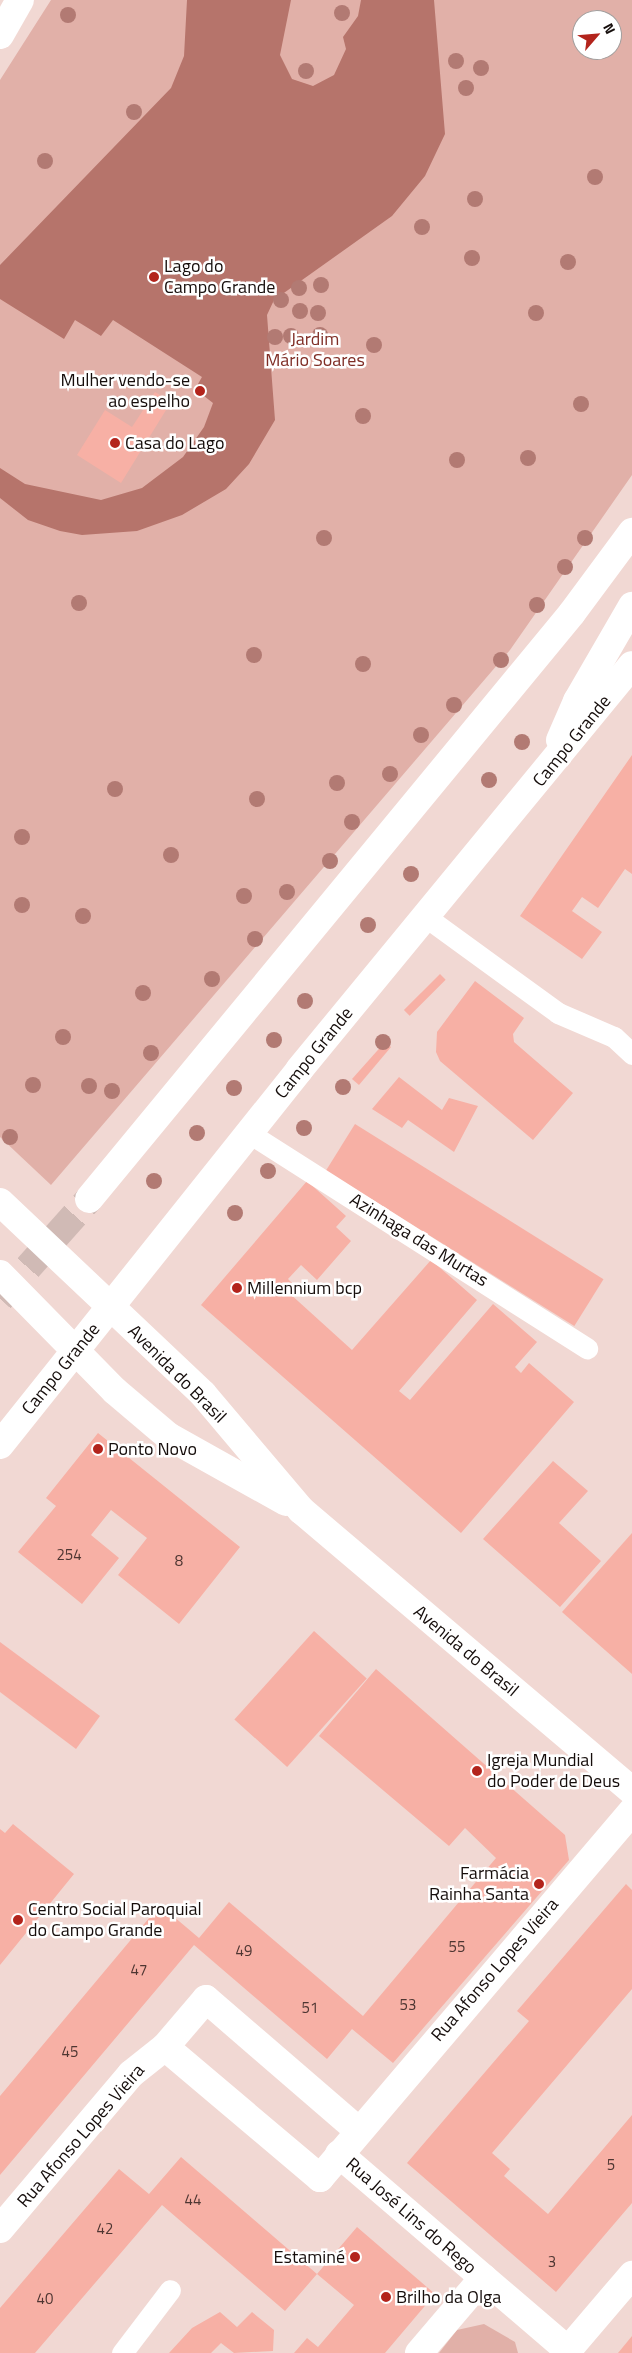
<!DOCTYPE html>
<html>
<head>
<meta charset="utf-8">
<style>
  body { margin:0 }
  #map { position:relative; width:632px; height:2353px; overflow:hidden; background:#f1d8d3; font-family:"Titillium Web",sans-serif }
  div>[style] { position:absolute }
  [style*='--x'] { left:calc(var(--x)*1px); top:calc(var(--y)*1px); width:calc(var(--w)*1px); rotate:calc(var(--a)*1deg) }
  .green>* { inset:0; background:#e1b0a8 }
  .water>* { inset:0; background:#b6746b }
  .building>* { inset:0; background:#f7b0a5; transform-origin:0 0 }
  .primary-tunnel>* { height:28px; margin-top:-14px; transform-origin:0; background:repeating-linear-gradient(90deg,#d0bab5 0 28px,transparent 0 42px) }
  .lane>* { height:21px; margin:-10.5px; padding:0 10.5px; transform-origin:10.5px; border-radius:10.5px; background:#fff }
  .street>* { height:28px; margin:-14px; padding:0 14px; transform-origin:14px; border-radius:14px; background:#fff }
  .secondary>* { height:28px; margin:-14px; padding:0 14px; transform-origin:14px; border-radius:14px; background:#fff }
  .primary>* { height:28px; margin:-14px; padding:0 14px; transform-origin:14px; border-radius:14px; background:#fff }
  .trees>* { width:16px; height:16px; margin:-8px; border-radius:50%; background:#b27a73 }
  .dots>* { width:14px; height:14px; translate:-50% -50%; box-sizing:border-box; border:2px solid #fff; border-radius:50% }
  span { translate:-50% -50%; white-space:nowrap; text-align:center; line-height:1.15; -webkit-text-stroke:5px #fff; paint-order:stroke }
  .number-label { font-size:15px; color:#4e3632 }
  .number-label span { -webkit-text-stroke-width:0 }
  .poi-label { font-size:18px; color:#150d0b }
  .left { translate:0 -50%; text-align:left }
  .right { translate:-100% -50%; text-align:right }
  .park-label { font-size:18px; color:#7f2d25 }
  .street-label { font-size:18px; color:#150d0b }
  .north { position:absolute; left:572px; top:10px; width:50px; height:50px; box-sizing:border-box; background:#fff; border:1px solid #a19e9d; border-radius:50%; rotate:63deg; font-size:14px; font-weight:700; line-height:20px; text-align:center; color:#150d0b }
  .north::after { content:''; display:block; margin:auto; width:18px; height:22px; background:#b3241c; clip-path:polygon(50% 0,100% 100%,50% 72%,0 100%) }
</style>
</head>
<body>
<div id="map">
  <div class="green">
    <div style="clip-path:polygon(evenodd,51px 0,632px 0,632px 475px,510px 650px,51px 1185px,0 1137px,0 80px,51px 0,582px 20px,612px 20px,612px 50px,582px 50px,582px 20px)"></div>
    <div style="clip-path:polygon(484px 2324px,515px 2342px,518px 2353px,439px 2353px,457px 2330px)"></div>
  </div>
  <div class="water">
    <div style="clip-path:polygon(187px 0,291px 0,280px 55px,292px 79px,313px 86px,334px 75px,346px 49px,343px 37px,358px 16px,361px 0,434px 0,445px 134px,425px 176px,392px 216px,274px 300px,267px 315px,275px 420px,249px 464px,226px 489px,182px 515px,137px 531px,82px 535px,60px 531px,28px 520px,0 498px,0 468px,25px 484px,101px 500px,142px 488px,183px 457px,204px 427px,213px 403px,195px 389px,202px 377px,113px 320px,101px 336px,75px 320px,64px 339px,0 299px,0 265px,171px 88px,184px 56px)"></div>
  </div>
  <div class="building">
    <div style="clip-path:polygon(155px 392px,171px 402px,121px 483px,77px 455px,105px 410px,132px 427px)"></div>
    <div style="clip-path:polygon(632px 755px,632px 874px,625px 869px,598px 908px,582px 897px,572px 911px,602px 932px,582px 959px,520px 916px)"></div>
    <div style="left:440px;top:974px;width:8px;height:51px;rotate:45deg"></div>
    <div style="clip-path:polygon(475px 981px,524px 1018px,513px 1034px,514px 1042px,573px 1093px,533px 1140px,440px 1061px,436px 1052px,437px 1032px)"></div>
    <div style="clip-path:polygon(385px 1042px,391px 1047px,359px 1085px,352px 1079px)"></div>
    <div style="clip-path:polygon(399px 1077px,442px 1110px,449px 1098px,478px 1106px,454px 1152px,408px 1120px,402px 1128px,372px 1109px)"></div>
    <div style="left:355px;top:1124px;width:293px;height:55px;rotate:32deg"></div>
    <div style="clip-path:polygon(307px 1181px,346px 1216px,336px 1227px,351px 1241px,317px 1280px,301px 1265px,288px 1279px,294px 1285px,288px 1292px,352px 1350px,431px 1260px,477px 1300px,399px 1391px,410px 1400px,493px 1304px,537px 1342px,515px 1367px,521px 1373px,529px 1363px,574px 1402px,461px 1533px,201px 1305px)"></div>
    <div style="clip-path:polygon(98px 1433px,240px 1547px,179px 1624px,118px 1575px,147px 1538px,111px 1510px,91px 1535px,119px 1558px,82px 1604px,18px 1552px,56px 1506px,46px 1498px)"></div>
    <div style="clip-path:polygon(553px 1461px,588px 1491px,559px 1523px,601px 1561px,560px 1607px,483px 1539px)"></div>
    <div style="clip-path:polygon(632px 1533px,632px 1674px,562px 1612px)"></div>
    <div style="left:314px;top:1631px;width:71px;height:119px;rotate:42deg"></div>
    <div style="clip-path:polygon(0 1642px,100px 1716px,76px 1749px,0 1692px)"></div>
    <div style="clip-path:polygon(376px 1669px,565px 1835px,569px 1860px,393px 2063px,352px 2029px,327px 2059px,194px 1945px,0 2175px,0 2096px,160px 1905px,199px 1938px,229px 1902px,363px 2016px,496px 1858px,465px 1828px,449px 1846px,319px 1736px)"></div>
    <div style="clip-path:polygon(13px 1824px,74px 1874px,0 1965px,0 1829px,5px 1833px)"></div>
    <div style="clip-path:polygon(626px 1884px,632px 1890px,632px 1989px,492px 2153px,510px 2169px,504px 2176px,548px 2214px,632px 2115px,632px 2203px,556px 2292px,407px 2163px,529px 2021px,517px 2011px)"></div>
    <div style="clip-path:polygon(181px 2157px,317px 2274px,285px 2311px,162px 2205px,35px 2353px,0 2353px,0 2308px,119px 2169px,149px 2194px)"></div>
    <div style="clip-path:polygon(357px 2227px,435px 2294px,385px 2353px,294px 2353px,307px 2338px,318px 2347px,354px 2305px,317px 2274px)"></div>
    <div style="clip-path:polygon(220px 2312px,237px 2327px,252px 2312px,274px 2330px,273px 2351px,234px 2353px,221px 2343px,211px 2353px,169px 2353px,192px 2328px)"></div>
    <div style="clip-path:polygon(632px 2336px,632px 2353px,618px 2353px)"></div>
  </div>
  <div class="primary-tunnel">
    <div style="--x:0;--y:1299;--w:134;--a:-48.3"></div>
  </div>
  <div class="lane">
    <div style="--x:426;--y:917;--w:163;--a:36"></div>
    <div style="--x:558;--y:1013;--w:61;--a:23.2"></div>
    <div style="--x:614;--y:1037;--w:25;--a:43"></div>
    <div style="--x:249;--y:1133;--w:401;--a:32.5"></div>
    <div style="--x:122;--y:2353;--w:79;--a:-52.7"></div>
  </div>
  <div class="street">
    <div style="--x:165;--y:2047;--w:203;--a:40.2"></div>
    <div style="--x:320;--y:2178;--w:482;--a:-49.6"></div>
    <div style="--x:339;--y:2154;--w:301;--a:40.6"></div>
    <div style="--x:568;--y:2350;--w:99;--a:-49.5"></div>
    <div style="--x:0;--y:2229;--w:203;--a:-49.8"></div>
    <div style="--x:131;--y:2074;--w:43;--a:-38.5"></div>
    <div style="--x:165;--y:2047;--w:63;--a:-49.5"></div>
    <div style="--x:206;--y:1999;--w:201;--a:40.8"></div>
    <div style="--x:419;--y:2353;--w:99;--a:-49.5"></div>
  </div>
  <div class="secondary">
    <div style="--x:0;--y:1202;--w:279;--a:43.4"></div>
    <div style="--x:203;--y:1394;--w:152;--a:49.8"></div>
    <div style="--x:301;--y:1510;--w:434;--a:40.3"></div>
    <div style="--x:0;--y:1274;--w:164;--a:45.5"></div>
    <div style="--x:115;--y:1391;--w:70;--a:40.3"></div>
    <div style="--x:168;--y:1436;--w:135;--a:29.2"></div>
  </div>
  <div class="primary">
    <div style="--x:0;--y:35;--w:40;--a:-60.3"></div>
    <div style="--x:560;--y:740;--w:43;--a:-66.4"></div>
    <div style="--x:577;--y:701;--w:110;--a:-59.9"></div>
    <div style="--x:89;--y:1199;--w:759;--a:-50.5"></div>
    <div style="--x:572;--y:613;--w:101;--a:-53.5"></div>
    <div style="--x:0;--y:1445;--w:480;--a:-51.4"></div>
    <div style="--x:299;--y:1070;--w:524;--a:-50.57"></div>
  </div>
  <div class="trees">
    <div style="left:342px;top:13px"></div>
    <div style="left:68px;top:15px"></div>
    <div style="left:456px;top:61px"></div>
    <div style="left:481px;top:68px"></div>
    <div style="left:306px;top:71px"></div>
    <div style="left:466px;top:88px"></div>
    <div style="left:134px;top:112px"></div>
    <div style="left:45px;top:161px"></div>
    <div style="left:595px;top:177px"></div>
    <div style="left:475px;top:199px"></div>
    <div style="left:422px;top:227px"></div>
    <div style="left:472px;top:258px"></div>
    <div style="left:568px;top:262px"></div>
    <div style="left:321px;top:285px"></div>
    <div style="left:299px;top:288px"></div>
    <div style="left:281px;top:300px"></div>
    <div style="left:300px;top:311px"></div>
    <div style="left:318px;top:313px"></div>
    <div style="left:536px;top:313px"></div>
    <div style="left:320px;top:335px"></div>
    <div style="left:291px;top:336px"></div>
    <div style="left:275px;top:337px"></div>
    <div style="left:374px;top:345px"></div>
    <div style="left:581px;top:404px"></div>
    <div style="left:363px;top:416px"></div>
    <div style="left:528px;top:458px"></div>
    <div style="left:457px;top:460px"></div>
    <div style="left:324px;top:538px"></div>
    <div style="left:585px;top:538px"></div>
    <div style="left:565px;top:567px"></div>
    <div style="left:79px;top:603px"></div>
    <div style="left:537px;top:605px"></div>
    <div style="left:254px;top:655px"></div>
    <div style="left:501px;top:660px"></div>
    <div style="left:363px;top:664px"></div>
    <div style="left:454px;top:705px"></div>
    <div style="left:421px;top:735px"></div>
    <div style="left:522px;top:742px"></div>
    <div style="left:390px;top:774px"></div>
    <div style="left:489px;top:780px"></div>
    <div style="left:337px;top:783px"></div>
    <div style="left:115px;top:789px"></div>
    <div style="left:257px;top:799px"></div>
    <div style="left:352px;top:822px"></div>
    <div style="left:22px;top:837px"></div>
    <div style="left:171px;top:855px"></div>
    <div style="left:330px;top:861px"></div>
    <div style="left:411px;top:874px"></div>
    <div style="left:287px;top:892px"></div>
    <div style="left:244px;top:896px"></div>
    <div style="left:22px;top:905px"></div>
    <div style="left:83px;top:916px"></div>
    <div style="left:368px;top:925px"></div>
    <div style="left:255px;top:939px"></div>
    <div style="left:212px;top:979px"></div>
    <div style="left:143px;top:993px"></div>
    <div style="left:305px;top:1001px"></div>
    <div style="left:63px;top:1037px"></div>
    <div style="left:274px;top:1040px"></div>
    <div style="left:383px;top:1042px"></div>
    <div style="left:151px;top:1053px"></div>
    <div style="left:33px;top:1085px"></div>
    <div style="left:89px;top:1086px"></div>
    <div style="left:343px;top:1087px"></div>
    <div style="left:234px;top:1088px"></div>
    <div style="left:112px;top:1091px"></div>
    <div style="left:304px;top:1128px"></div>
    <div style="left:197px;top:1133px"></div>
    <div style="left:10px;top:1137px"></div>
    <div style="left:268px;top:1171px"></div>
    <div style="left:154px;top:1181px"></div>
    <div style="left:235px;top:1213px"></div>
  </div>
  <div class="dots">
    <div style="left:154px;top:277px;background:#b3241c"></div>
    <div style="left:200px;top:391px;background:#b3241c"></div>
    <div style="left:115px;top:443px;background:#b3241c"></div>
    <div style="left:237px;top:1288px;background:#b3241c"></div>
    <div style="left:98px;top:1449px;background:#b3241c"></div>
    <div style="left:477px;top:1771px;background:#b3241c"></div>
    <div style="left:539px;top:1884px;background:#b3241c"></div>
    <div style="left:18px;top:1920px;background:#b3241c"></div>
    <div style="left:355px;top:2257px;background:#b3241c"></div>
    <div style="left:386px;top:2297px;background:#b3241c"></div>
  </div>
  <div class="number-label">
    <span style="left:69px;top:1555px">254</span>
    <span style="left:179px;top:1561px">8</span>
    <span style="left:457px;top:1947px">55</span>
    <span style="left:244px;top:1951px">49</span>
    <span style="left:139px;top:1970px">47</span>
    <span style="left:408px;top:2005px">53</span>
    <span style="left:310px;top:2008px">51</span>
    <span style="left:70px;top:2052px">45</span>
    <span style="left:611px;top:2165px">5</span>
    <span style="left:193px;top:2200px">44</span>
    <span style="left:105px;top:2229px">42</span>
    <span style="left:552px;top:2262px">3</span>
    <span style="left:45px;top:2299px">40</span>
  </div>
  <div class="poi-label">
    <span class="left" style="left:164px;top:277px">Lago do<br>Campo Grande</span>
    <span class="right" style="left:190px;top:391px">Mulher vendo-se<br>ao espelho</span>
    <span class="left" style="left:125px;top:443px">Casa do Lago</span>
    <span class="left" style="left:247px;top:1288px">Millennium bcp</span>
    <span class="left" style="left:108px;top:1449px">Ponto Novo</span>
    <span class="left" style="left:487px;top:1771px">Igreja Mundial<br>do Poder de Deus</span>
    <span class="right" style="left:529px;top:1884px">Farmácia<br>Rainha Santa</span>
    <span class="left" style="left:28px;top:1920px">Centro Social Paroquial<br>do Campo Grande</span>
    <span class="right" style="left:345px;top:2257px">Estaminé</span>
    <span class="left" style="left:396px;top:2297px">Brilho da Olga</span>
  </div>
  <div class="park-label">
    <span style="left:315px;top:350px">Jardim<br>Mário Soares</span>
  </div>
  <div class="street-label">
    <span style="left:572px;top:741px;rotate:-51deg">Campo Grande</span>
    <span style="left:314px;top:1053px;rotate:-51deg">Campo Grande</span>
    <span style="left:419px;top:1240px;rotate:32deg">Azinhaga das Murtas</span>
    <span style="left:61px;top:1369px;rotate:-51deg">Campo Grande</span>
    <span style="left:177px;top:1374px;rotate:45deg">Avenida do Brasil</span>
    <span style="left:466px;top:1651px;rotate:40deg">Avenida do Brasil</span>
    <span style="left:495px;top:1970px;rotate:-49deg">Rua Afonso Lopes Vieira</span>
    <span style="left:81px;top:2136px;rotate:-49deg">Rua Afonso Lopes Vieira</span>
    <span style="left:411px;top:2216px;rotate:41deg">Rua José Lins do Rego</span>
  </div>
  <div class="north">N</div>
</div>
</body>
</html>
